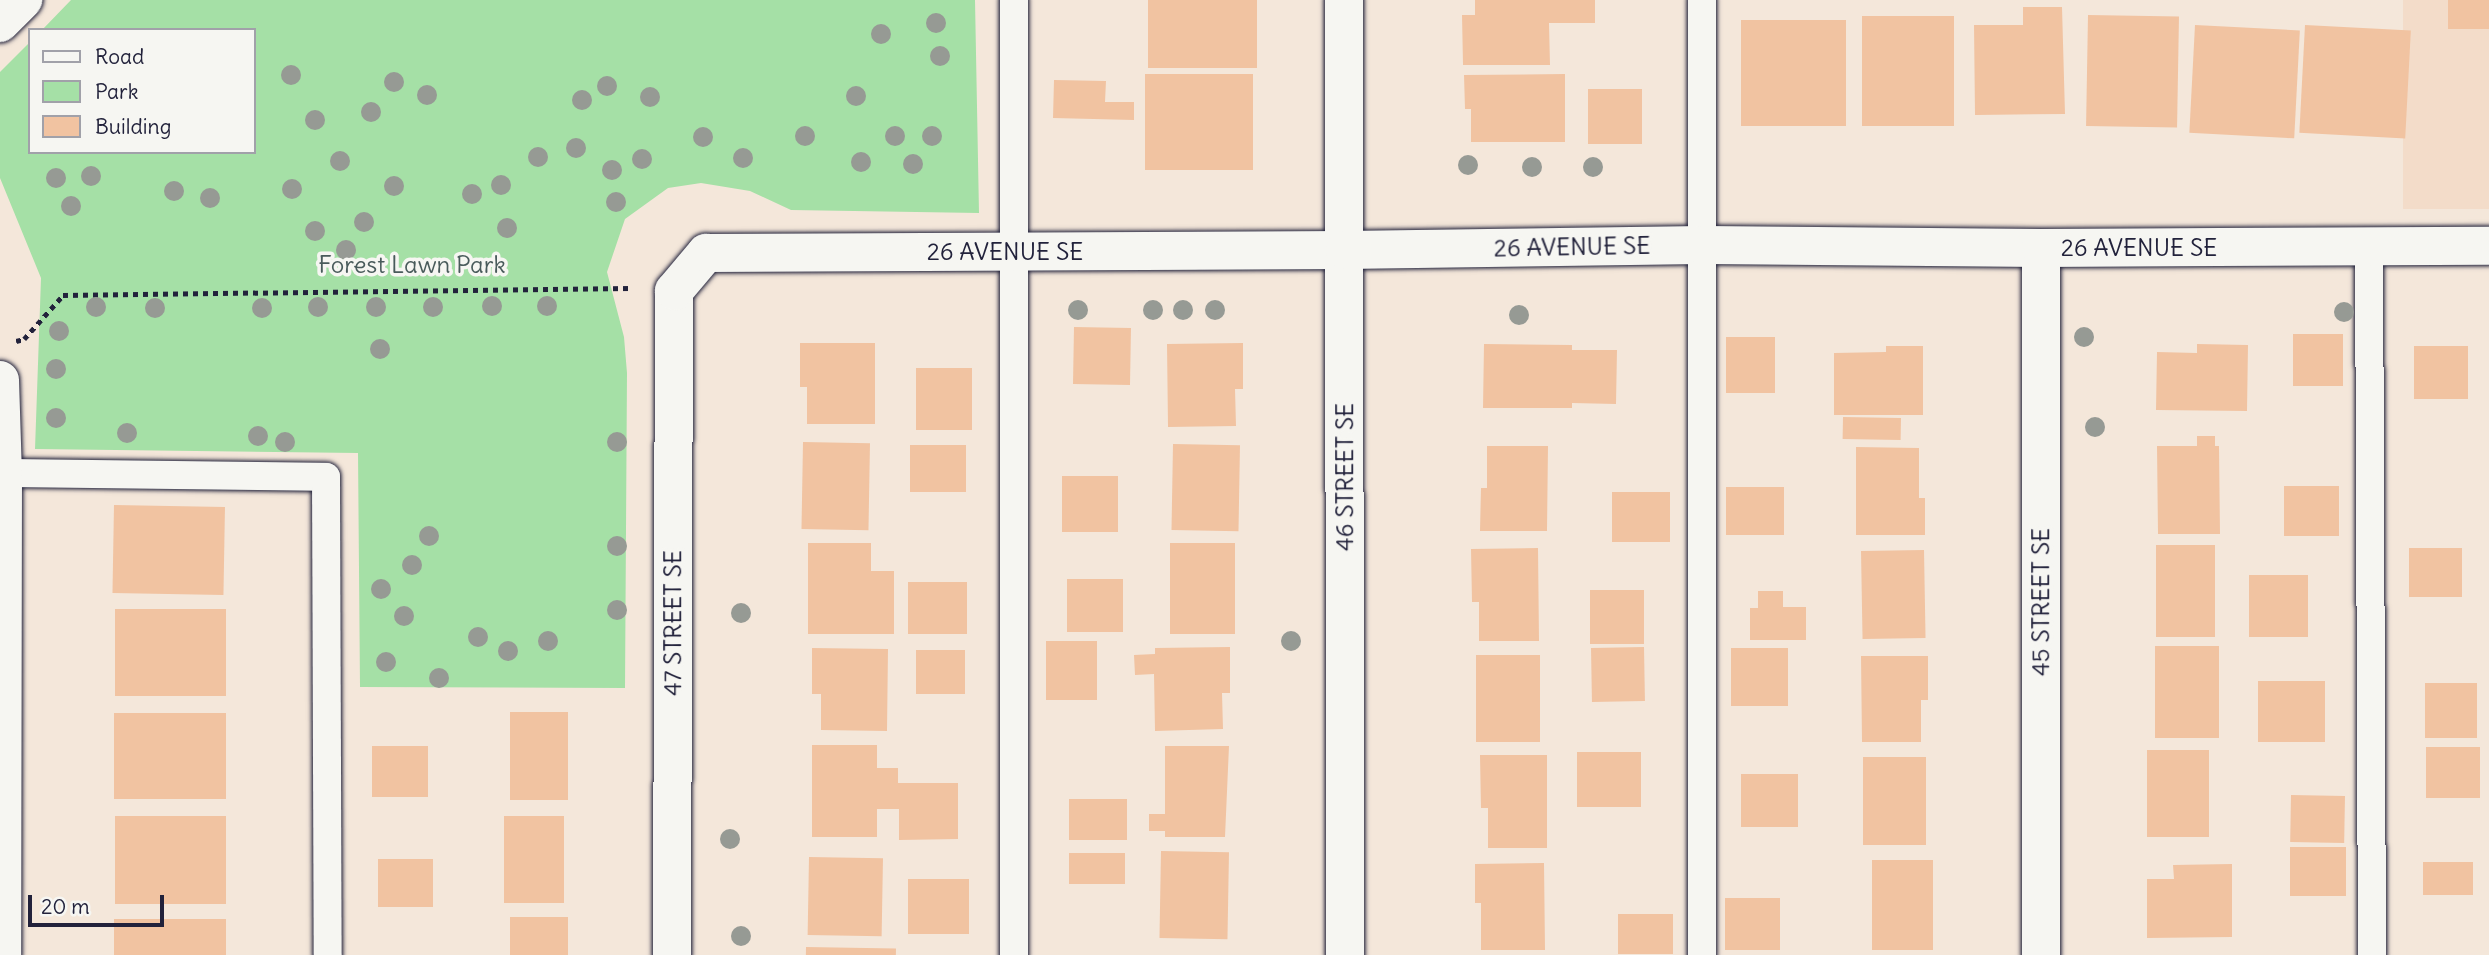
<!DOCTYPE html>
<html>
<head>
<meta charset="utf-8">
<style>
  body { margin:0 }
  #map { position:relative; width:2489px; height:955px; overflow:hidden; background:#f4e7da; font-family:Delius,sans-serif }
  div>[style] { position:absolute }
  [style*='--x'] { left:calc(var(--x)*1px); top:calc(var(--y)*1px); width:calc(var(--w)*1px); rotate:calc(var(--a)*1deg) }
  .built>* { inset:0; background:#f3dcc9; transform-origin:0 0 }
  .green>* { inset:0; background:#a5e0a6 }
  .building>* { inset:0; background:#f1c3a1; transform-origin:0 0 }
  .path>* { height:4.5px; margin-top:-2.25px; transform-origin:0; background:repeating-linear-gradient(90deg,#22223b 0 5px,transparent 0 10px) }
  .roads { filter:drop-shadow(0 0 2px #22223b) drop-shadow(0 0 2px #22223b) }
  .lane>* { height:28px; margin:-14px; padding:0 14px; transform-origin:14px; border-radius:14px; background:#f6f6f2 }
  .street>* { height:38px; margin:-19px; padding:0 19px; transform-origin:19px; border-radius:19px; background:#f6f6f2 }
  .trees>* { width:20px; height:20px; margin:-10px; border-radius:50%; background:#969a94 }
  span { translate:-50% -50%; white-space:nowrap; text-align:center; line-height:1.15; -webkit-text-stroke:7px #f6f6f2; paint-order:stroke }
  .street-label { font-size:24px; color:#22223b }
  .park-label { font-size:24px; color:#495b5b }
  .legend { position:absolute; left:28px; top:28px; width:228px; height:126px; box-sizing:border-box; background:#f6f6f2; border:2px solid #a1a1a9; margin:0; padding:9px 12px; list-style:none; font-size:21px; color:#22223b }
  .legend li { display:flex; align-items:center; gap:14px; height:35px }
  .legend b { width:35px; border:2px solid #a1a1a9 }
  .scale { position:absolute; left:28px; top:895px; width:136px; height:32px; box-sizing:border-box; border:4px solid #22223b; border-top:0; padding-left:9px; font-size:21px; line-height:24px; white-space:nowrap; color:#22223b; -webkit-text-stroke:5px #f6f6f2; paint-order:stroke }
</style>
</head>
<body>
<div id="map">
  <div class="built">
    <div style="left:2403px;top:0;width:86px;height:209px"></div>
  </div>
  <div class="green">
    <div style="clip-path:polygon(71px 0,975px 0,979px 213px,791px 210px,750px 191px,701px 183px,668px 188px,625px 219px,607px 272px,624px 337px,627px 373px,625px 688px,360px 687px,358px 453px,35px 449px,41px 278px,0 178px,0 72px,30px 42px,30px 152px,254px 152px,254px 30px,42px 30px)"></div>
  </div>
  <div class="building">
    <div style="left:1148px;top:0;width:109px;height:68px"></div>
    <div style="clip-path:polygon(1475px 0,1595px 0,1595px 23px,1549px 23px,1550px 65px,1463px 65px,1462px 15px,1475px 15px)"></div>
    <div style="left:2448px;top:0;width:41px;height:29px"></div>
    <div style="clip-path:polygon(2023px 7px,2062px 7px,2065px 114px,1975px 115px,1974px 25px,2023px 25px)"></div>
    <div style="left:2088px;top:15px;width:91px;height:111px;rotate:1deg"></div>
    <div style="left:1862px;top:16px;width:92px;height:110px"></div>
    <div style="left:1741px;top:20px;width:105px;height:106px"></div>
    <div style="left:2195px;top:25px;width:105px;height:108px;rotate:3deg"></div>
    <div style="left:2305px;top:25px;width:106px;height:108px;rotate:3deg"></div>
    <div style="left:1145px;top:74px;width:108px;height:96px"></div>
    <div style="clip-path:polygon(1565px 74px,1565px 142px,1471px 142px,1471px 109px,1465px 109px,1464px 75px)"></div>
    <div style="clip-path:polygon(1054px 80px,1106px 81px,1105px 102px,1134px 102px,1134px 120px,1053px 118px)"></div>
    <div style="left:1588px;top:89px;width:54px;height:55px"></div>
    <div style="left:1074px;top:327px;width:57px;height:57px;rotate:1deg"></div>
    <div style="left:2293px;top:334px;width:50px;height:52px"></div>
    <div style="left:1726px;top:337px;width:49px;height:56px"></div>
    <div style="clip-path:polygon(800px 343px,875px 343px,875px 424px,807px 424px,807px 387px,800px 387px)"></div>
    <div style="clip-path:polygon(1243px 343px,1243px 389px,1235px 389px,1236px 426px,1168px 427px,1167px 344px)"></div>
    <div style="clip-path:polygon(1484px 344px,1572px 345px,1572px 350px,1617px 350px,1616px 404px,1572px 403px,1572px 408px,1483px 408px)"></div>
    <div style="clip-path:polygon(2197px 344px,2248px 345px,2247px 411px,2156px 410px,2157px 352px,2197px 353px)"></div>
    <div style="clip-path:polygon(1886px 346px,1923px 346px,1923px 415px,1834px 415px,1834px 353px,1886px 352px)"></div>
    <div style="left:2414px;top:346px;width:54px;height:53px"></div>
    <div style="left:916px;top:368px;width:56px;height:62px"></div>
    <div style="left:1843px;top:417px;width:58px;height:22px;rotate:1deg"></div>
    <div style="clip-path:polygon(2197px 436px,2215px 436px,2215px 446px,2219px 446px,2220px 534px,2158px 534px,2157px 446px,2197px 446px)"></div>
    <div style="left:803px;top:442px;width:67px;height:87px;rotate:1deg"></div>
    <div style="left:1173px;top:444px;width:67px;height:86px;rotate:1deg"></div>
    <div style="left:910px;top:445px;width:56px;height:47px"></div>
    <div style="clip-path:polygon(1487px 446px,1548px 446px,1547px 531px,1480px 531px,1481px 488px,1487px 488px)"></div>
    <div style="clip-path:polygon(1856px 447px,1919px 448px,1919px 498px,1925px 498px,1925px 535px,1856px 535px)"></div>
    <div style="left:1118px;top:476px;width:56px;height:56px;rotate:90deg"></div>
    <div style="left:2284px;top:486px;width:55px;height:50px"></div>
    <div style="left:1726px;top:487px;width:58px;height:48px"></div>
    <div style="left:1670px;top:492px;width:50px;height:58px;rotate:90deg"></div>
    <div style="left:114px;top:505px;width:111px;height:88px;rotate:1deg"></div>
    <div style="clip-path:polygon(808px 543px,871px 543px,871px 571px,894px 571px,894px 634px,808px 634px)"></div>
    <div style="left:1170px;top:543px;width:65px;height:91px"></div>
    <div style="left:2156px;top:545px;width:59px;height:92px"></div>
    <div style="clip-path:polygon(1538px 548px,1539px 641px,1479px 641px,1479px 602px,1472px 602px,1471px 549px)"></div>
    <div style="left:2409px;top:548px;width:53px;height:49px"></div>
    <div style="left:1924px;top:550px;width:88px;height:63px;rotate:89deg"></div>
    <div style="left:2308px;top:575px;width:62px;height:59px;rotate:90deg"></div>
    <div style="left:1067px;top:579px;width:56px;height:53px"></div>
    <div style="left:908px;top:582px;width:59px;height:52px"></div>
    <div style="left:1590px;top:590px;width:54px;height:54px"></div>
    <div style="clip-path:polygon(1758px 591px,1783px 591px,1783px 607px,1806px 607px,1806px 640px,1750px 640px,1750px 608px,1758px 608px)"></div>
    <div style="left:115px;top:609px;width:111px;height:87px"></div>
    <div style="left:1046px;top:641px;width:51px;height:59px"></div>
    <div style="left:2219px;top:646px;width:92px;height:64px;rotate:90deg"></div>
    <div style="clip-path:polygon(1230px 647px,1230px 693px,1222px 693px,1223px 729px,1155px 731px,1154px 674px,1135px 675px,1134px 655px,1155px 654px,1155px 648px)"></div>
    <div style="left:1644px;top:647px;width:54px;height:53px;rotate:89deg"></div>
    <div style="clip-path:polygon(812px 648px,888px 649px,887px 731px,821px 730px,821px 694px,812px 694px)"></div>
    <div style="left:1788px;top:648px;width:58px;height:57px;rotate:90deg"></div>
    <div style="left:916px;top:650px;width:49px;height:44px"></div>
    <div style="left:1476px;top:655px;width:64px;height:87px"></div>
    <div style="clip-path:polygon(1861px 656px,1928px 656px,1928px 700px,1921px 700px,1921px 742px,1862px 742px)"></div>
    <div style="left:2258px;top:681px;width:67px;height:61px"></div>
    <div style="left:2425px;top:683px;width:52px;height:55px"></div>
    <div style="left:510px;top:712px;width:58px;height:88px"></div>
    <div style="left:226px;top:713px;width:86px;height:112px;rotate:90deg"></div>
    <div style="clip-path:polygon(812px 745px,877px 745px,877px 768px,898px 768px,898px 783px,958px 783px,958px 839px,899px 840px,899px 809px,877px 809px,877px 837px,812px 837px)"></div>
    <div style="left:372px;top:746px;width:56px;height:51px"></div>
    <div style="clip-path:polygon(1165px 746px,1229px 746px,1225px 837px,1165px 837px,1165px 831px,1149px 831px,1149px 814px,1165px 814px)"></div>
    <div style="left:2426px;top:747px;width:54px;height:51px"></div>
    <div style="left:2147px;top:750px;width:62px;height:87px"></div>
    <div style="left:1577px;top:752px;width:64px;height:55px"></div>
    <div style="clip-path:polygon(1480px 755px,1547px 755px,1547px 848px,1488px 848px,1488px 808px,1481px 808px)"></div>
    <div style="left:1863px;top:757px;width:63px;height:88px"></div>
    <div style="left:1741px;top:774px;width:57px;height:53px"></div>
    <div style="left:2291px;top:795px;width:54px;height:47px;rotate:1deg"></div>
    <div style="left:1069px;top:799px;width:58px;height:41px"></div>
    <div style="left:226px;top:816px;width:88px;height:111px;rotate:90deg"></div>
    <div style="left:504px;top:816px;width:60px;height:87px"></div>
    <div style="left:2290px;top:847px;width:56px;height:49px"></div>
    <div style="left:1161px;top:851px;width:68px;height:87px;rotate:1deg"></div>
    <div style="left:1069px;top:853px;width:56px;height:31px"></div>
    <div style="left:809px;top:857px;width:74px;height:78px;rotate:1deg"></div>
    <div style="left:433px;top:859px;width:48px;height:55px;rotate:90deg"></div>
    <div style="left:1872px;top:860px;width:61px;height:90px"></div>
    <div style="left:2473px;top:862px;width:33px;height:50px;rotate:90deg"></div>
    <div style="clip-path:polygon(1544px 863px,1545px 950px,1481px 950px,1481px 903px,1475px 903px,1475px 864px)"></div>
    <div style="clip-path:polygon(2232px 864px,2232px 937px,2147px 938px,2147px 879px,2174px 879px,2173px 865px)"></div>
    <div style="left:908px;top:879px;width:61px;height:55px"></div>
    <div style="left:1725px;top:898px;width:55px;height:52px"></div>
    <div style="left:1618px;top:914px;width:55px;height:40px"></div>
    <div style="left:510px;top:917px;width:58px;height:38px"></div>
    <div style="left:114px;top:919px;width:112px;height:36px"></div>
    <div style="left:806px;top:947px;width:90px;height:8px;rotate:1deg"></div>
  </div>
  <div class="path">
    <div style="--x:16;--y:341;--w:8;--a:-14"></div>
    <div style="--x:24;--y:339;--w:59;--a:-48.4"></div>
    <div style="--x:63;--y:295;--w:568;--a:-0.71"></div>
  </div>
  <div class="roads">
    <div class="lane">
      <div style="--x:1014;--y:0;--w:955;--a:90"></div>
      <div style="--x:2369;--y:246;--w:709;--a:89.76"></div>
      <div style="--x:3;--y:473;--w:323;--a:0.7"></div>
      <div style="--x:326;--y:477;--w:478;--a:89.8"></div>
      <div style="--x:1702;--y:955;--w:955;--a:-90"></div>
    </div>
    <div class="street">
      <div style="--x:1344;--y:0;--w:955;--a:89.94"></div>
      <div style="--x:0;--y:23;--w:33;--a:-45"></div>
      <div style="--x:2041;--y:248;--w:707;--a:90"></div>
      <div style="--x:0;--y:380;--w:93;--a:88.2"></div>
      <div style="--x:3;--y:473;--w:482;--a:90.1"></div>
      <div style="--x:672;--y:955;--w:664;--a:-89.83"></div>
      <div style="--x:674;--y:291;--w:50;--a:-49.9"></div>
      <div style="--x:706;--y:253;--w:639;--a:-0.27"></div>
      <div style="--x:1345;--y:250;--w:357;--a:-0.8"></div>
      <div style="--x:1702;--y:245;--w:339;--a:0.5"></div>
      <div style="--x:2041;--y:248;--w:448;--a:-0.3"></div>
    </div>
  </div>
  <div class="trees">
    <div style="left:936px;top:23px"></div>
    <div style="left:881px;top:34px"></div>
    <div style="left:940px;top:56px"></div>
    <div style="left:291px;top:75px"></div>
    <div style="left:394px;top:82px"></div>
    <div style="left:607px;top:86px"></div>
    <div style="left:427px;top:95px"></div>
    <div style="left:856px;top:96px"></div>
    <div style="left:650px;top:97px"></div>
    <div style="left:582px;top:100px"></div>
    <div style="left:371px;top:112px"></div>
    <div style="left:315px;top:120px"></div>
    <div style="left:805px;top:136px"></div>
    <div style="left:895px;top:136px"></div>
    <div style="left:932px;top:136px"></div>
    <div style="left:703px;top:137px"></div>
    <div style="left:576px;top:148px"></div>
    <div style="left:538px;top:157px"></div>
    <div style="left:743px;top:158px"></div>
    <div style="left:642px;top:159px"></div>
    <div style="left:340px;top:161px"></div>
    <div style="left:861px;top:162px"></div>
    <div style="left:913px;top:164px"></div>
    <div style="left:1468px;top:165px"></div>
    <div style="left:1532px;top:167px"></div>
    <div style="left:1593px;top:167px"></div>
    <div style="left:612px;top:170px"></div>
    <div style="left:91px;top:176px"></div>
    <div style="left:56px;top:178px"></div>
    <div style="left:501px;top:185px"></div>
    <div style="left:394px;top:186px"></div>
    <div style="left:292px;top:189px"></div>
    <div style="left:174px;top:191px"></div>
    <div style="left:472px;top:194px"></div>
    <div style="left:210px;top:198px"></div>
    <div style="left:616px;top:202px"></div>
    <div style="left:71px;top:206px"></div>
    <div style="left:364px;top:222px"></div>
    <div style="left:507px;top:228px"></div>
    <div style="left:315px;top:231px"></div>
    <div style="left:346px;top:250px"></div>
    <div style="left:492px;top:306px"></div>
    <div style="left:547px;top:306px"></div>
    <div style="left:96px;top:307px"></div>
    <div style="left:318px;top:307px"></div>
    <div style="left:376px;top:307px"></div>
    <div style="left:433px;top:307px"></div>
    <div style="left:155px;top:308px"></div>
    <div style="left:262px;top:308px"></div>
    <div style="left:1078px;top:310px"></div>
    <div style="left:1153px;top:310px"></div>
    <div style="left:1183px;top:310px"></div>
    <div style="left:1215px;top:310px"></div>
    <div style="left:2344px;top:312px"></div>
    <div style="left:1519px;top:315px"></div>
    <div style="left:59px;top:331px"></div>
    <div style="left:2084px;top:337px"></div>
    <div style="left:380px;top:349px"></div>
    <div style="left:56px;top:369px"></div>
    <div style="left:56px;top:418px"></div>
    <div style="left:2095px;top:427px"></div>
    <div style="left:127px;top:433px"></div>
    <div style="left:258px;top:436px"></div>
    <div style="left:285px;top:442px"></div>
    <div style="left:617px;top:442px"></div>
    <div style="left:429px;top:536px"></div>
    <div style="left:617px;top:546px"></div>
    <div style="left:412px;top:565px"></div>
    <div style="left:381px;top:589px"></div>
    <div style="left:617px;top:610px"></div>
    <div style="left:741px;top:613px"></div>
    <div style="left:404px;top:616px"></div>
    <div style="left:478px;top:637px"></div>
    <div style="left:548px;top:641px"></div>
    <div style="left:1291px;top:641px"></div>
    <div style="left:508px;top:651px"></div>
    <div style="left:386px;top:662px"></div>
    <div style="left:439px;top:678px"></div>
    <div style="left:730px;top:839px"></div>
    <div style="left:741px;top:936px"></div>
  </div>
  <div class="street-label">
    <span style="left:1572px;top:247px;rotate:-1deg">26 AVENUE SE</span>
    <span style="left:2139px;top:248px">26 AVENUE SE</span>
    <span style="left:1005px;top:252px">26 AVENUE SE</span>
    <span style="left:1345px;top:477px;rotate:-90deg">46 STREET SE</span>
    <span style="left:2041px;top:602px;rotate:-90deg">45 STREET SE</span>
    <span style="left:673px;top:623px;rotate:-90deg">47 STREET SE</span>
  </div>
  <div class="park-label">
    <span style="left:412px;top:265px">Forest Lawn Park</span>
  </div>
  <ul class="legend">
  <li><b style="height:9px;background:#f6f6f2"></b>Road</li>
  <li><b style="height:19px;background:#a5e0a6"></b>Park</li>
  <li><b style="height:19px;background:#f1c3a1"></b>Building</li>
  </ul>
  <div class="scale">20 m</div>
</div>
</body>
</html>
